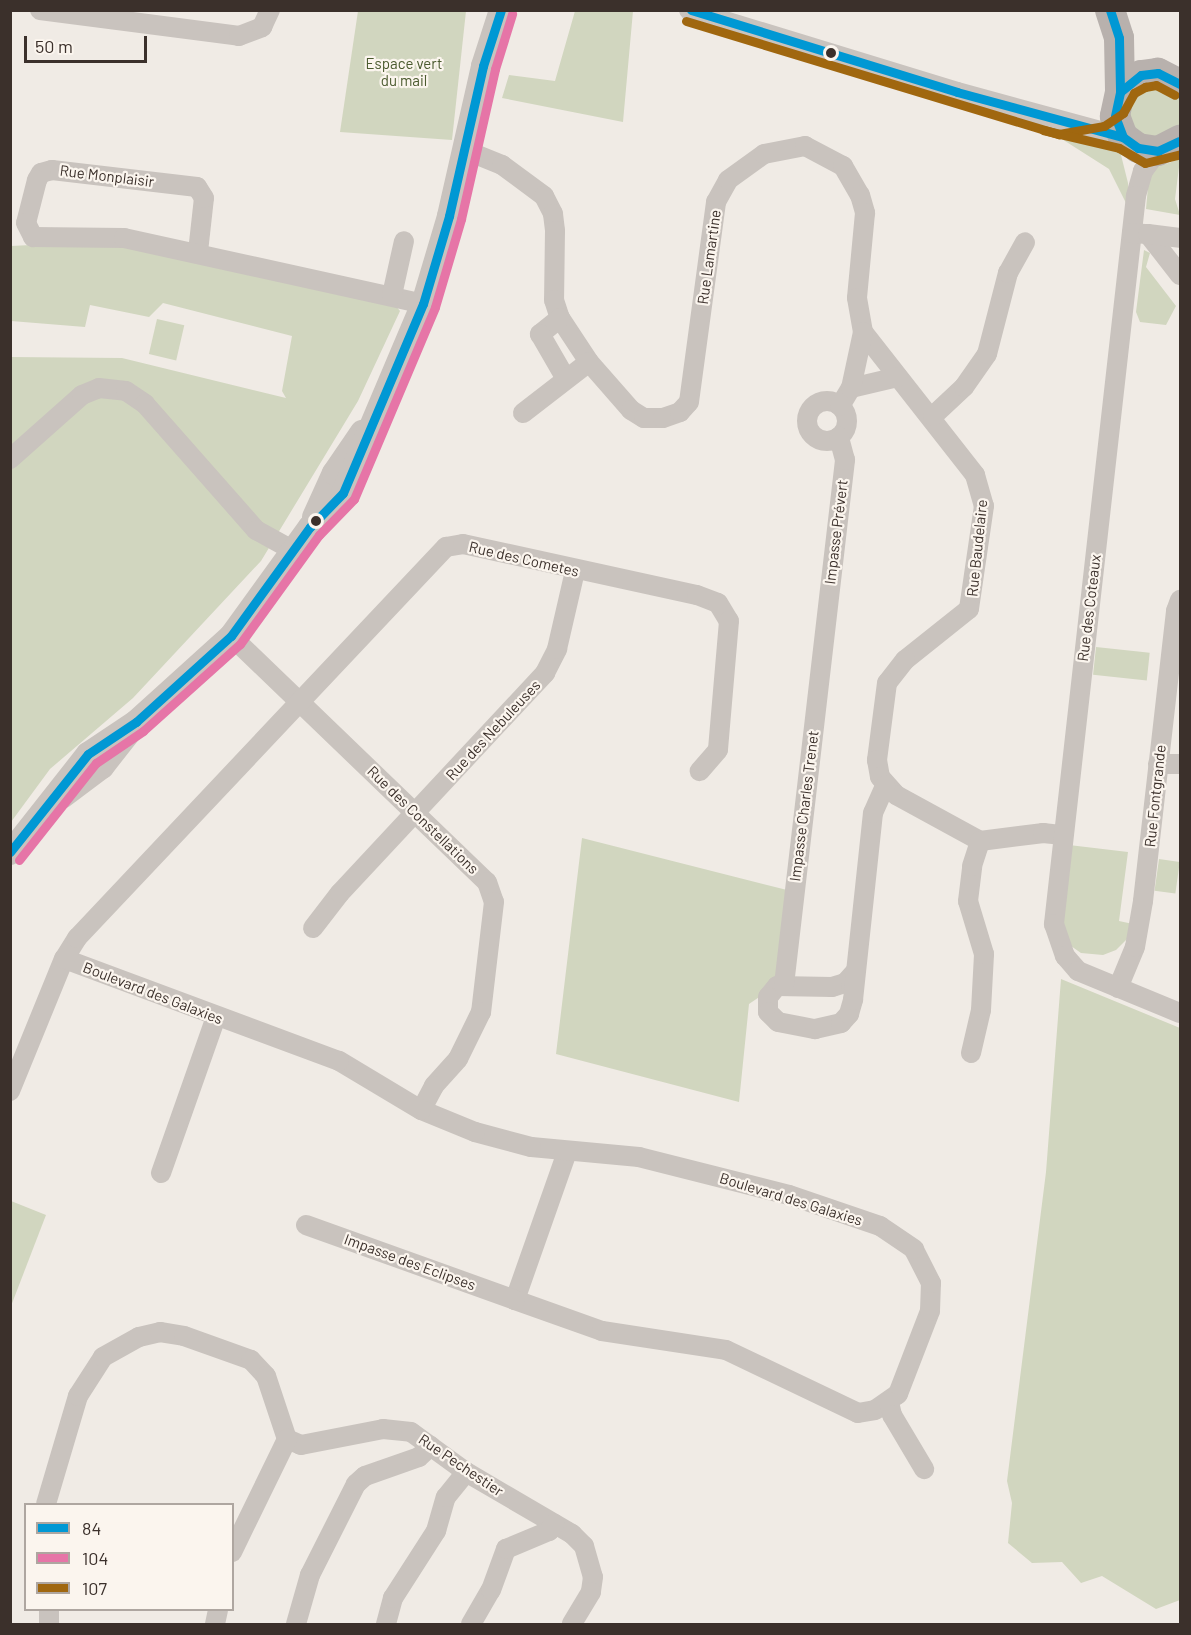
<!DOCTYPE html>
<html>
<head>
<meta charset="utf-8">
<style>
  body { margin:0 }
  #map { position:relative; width:1191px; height:1635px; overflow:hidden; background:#f0ebe5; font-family:Barlow,sans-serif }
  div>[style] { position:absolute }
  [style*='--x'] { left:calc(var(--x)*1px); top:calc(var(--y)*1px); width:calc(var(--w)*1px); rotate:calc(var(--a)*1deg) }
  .green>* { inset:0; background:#d1d6bf; transform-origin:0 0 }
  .minor>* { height:20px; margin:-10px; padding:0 10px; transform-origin:10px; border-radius:10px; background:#c9c3be }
  .minor>.ring { margin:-10px; padding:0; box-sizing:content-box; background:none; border:20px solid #c9c3be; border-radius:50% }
  .tertiary>* { height:24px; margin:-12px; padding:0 12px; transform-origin:12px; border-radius:12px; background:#c9c3be }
  .primary>* { height:30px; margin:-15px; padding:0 15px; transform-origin:15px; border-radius:15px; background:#b8b1ad }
  .bus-1>* { height:9px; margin:-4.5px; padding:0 4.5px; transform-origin:4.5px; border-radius:4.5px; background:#0098d4 }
  .bus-2>* { height:9px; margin:-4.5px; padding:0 4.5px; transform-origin:4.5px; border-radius:4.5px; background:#e675a7 }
  .bus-3>* { height:9px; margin:-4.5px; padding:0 4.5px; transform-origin:4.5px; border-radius:4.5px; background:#a0670f }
  .dots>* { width:16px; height:16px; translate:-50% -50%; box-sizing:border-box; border:3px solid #fbf5ee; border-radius:50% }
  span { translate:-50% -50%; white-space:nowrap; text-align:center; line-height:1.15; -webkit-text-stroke:4.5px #fbf5ee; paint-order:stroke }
  .park-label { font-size:15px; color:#4a5a2e }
  .street-label { font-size:15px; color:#3b302b }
  .frame { position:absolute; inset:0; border:12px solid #3b302b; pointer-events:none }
  .legend { position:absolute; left:24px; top:1503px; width:210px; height:108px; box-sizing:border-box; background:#fbf5ee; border:2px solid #aea6a0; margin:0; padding:8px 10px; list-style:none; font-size:18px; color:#3b302b }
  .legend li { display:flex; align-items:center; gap:12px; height:30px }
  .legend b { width:30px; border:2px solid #aea6a0 }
  .scale { position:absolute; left:24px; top:36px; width:123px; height:27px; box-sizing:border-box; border:3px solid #3b302b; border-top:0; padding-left:8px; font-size:18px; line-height:21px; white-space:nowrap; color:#3b302b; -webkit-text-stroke:4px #fbf5ee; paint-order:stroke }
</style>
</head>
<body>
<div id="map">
  <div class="green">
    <div style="clip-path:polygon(358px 11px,466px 11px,452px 140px,340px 132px)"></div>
    <div style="clip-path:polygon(575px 11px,633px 11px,623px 122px,502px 98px,509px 75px,555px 81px)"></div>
    <div style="clip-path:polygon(1145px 82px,1179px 97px,1180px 102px,1179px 125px,1165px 138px,1137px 136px,1125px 102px)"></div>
    <div style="clip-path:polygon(1044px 124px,1105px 137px,1120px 151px,1128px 183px,1128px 207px,1109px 169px,1043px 127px)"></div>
    <div style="clip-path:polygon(1180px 159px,1175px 199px,1180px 215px,1146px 209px,1149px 176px,1157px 167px)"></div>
    <div style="clip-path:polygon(90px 242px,116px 244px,396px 306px,400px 311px,358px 401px,261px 561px,133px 698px,50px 769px,11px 822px,11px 357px,122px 358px,286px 398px,282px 391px,292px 336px,163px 303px,149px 317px,90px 305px,85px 327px,11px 321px,11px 246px)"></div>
    <div style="clip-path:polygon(1144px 250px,1150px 253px,1146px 267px,1176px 306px,1166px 325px,1140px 322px,1136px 312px)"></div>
    <div style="left:157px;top:319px;width:28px;height:36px;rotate:13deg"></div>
    <div style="left:1096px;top:647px;width:54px;height:28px;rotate:6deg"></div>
    <div style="clip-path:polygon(582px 838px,787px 890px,780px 983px,749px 1004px,739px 1102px,556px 1054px)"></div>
    <div style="clip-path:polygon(1069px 845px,1128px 852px,1119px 921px,1133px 924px,1131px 935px,1116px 950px,1103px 955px,1081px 953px,1071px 946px,1062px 927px)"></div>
    <div style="left:1159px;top:859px;width:21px;height:32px;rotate:8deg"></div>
    <div style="clip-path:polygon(1061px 979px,1180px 1028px,1180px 1600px,1156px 1609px,1102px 1576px,1081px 1583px,1062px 1562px,1032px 1563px,1008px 1543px,1012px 1503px,1007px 1481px,1046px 1172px)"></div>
    <div style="clip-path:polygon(11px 1201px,46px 1215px,11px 1306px,10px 1202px)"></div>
  </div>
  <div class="minor">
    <div style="--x:40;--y:10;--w:201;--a:7.4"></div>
    <div style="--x:239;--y:36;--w:25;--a:-21"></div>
    <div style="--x:262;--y:27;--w:19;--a:-65"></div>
    <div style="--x:689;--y:10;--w:280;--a:17"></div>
    <div style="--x:957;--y:92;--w:172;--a:15.2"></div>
    <div style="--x:465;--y:150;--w:40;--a:22"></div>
    <div style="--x:502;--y:165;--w:52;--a:36.4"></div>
    <div style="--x:544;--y:196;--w:20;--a:63"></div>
    <div style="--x:553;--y:214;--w:17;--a:83"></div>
    <div style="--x:555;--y:231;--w:69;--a:90.8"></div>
    <div style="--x:554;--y:300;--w:19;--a:72"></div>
    <div style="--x:560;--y:318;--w:53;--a:56.6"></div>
    <div style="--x:589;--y:362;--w:64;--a:48.8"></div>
    <div style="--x:631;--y:410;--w:15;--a:32"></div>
    <div style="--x:644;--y:418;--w:19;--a:0"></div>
    <div style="--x:663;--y:418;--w:18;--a:-19"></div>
    <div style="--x:680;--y:412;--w:13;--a:-48"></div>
    <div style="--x:689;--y:402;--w:202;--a:-82.3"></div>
    <div style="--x:716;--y:202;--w:25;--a:-61"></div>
    <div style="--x:728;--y:180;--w:44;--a:-35.8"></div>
    <div style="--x:764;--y:154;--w:42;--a:-11"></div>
    <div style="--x:805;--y:146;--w:43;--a:27.8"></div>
    <div style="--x:843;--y:166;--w:34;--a:60"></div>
    <div style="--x:860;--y:195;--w:19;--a:74"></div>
    <div style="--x:865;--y:213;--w:85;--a:95.4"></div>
    <div style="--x:857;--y:298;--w:35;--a:80"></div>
    <div style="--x:863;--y:332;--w:182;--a:51.9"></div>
    <div style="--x:975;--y:475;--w:32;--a:74"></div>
    <div style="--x:984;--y:506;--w:104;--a:98.3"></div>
    <div style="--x:969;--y:609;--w:82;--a:141.4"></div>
    <div style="--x:905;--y:660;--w:29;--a:128"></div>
    <div style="--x:887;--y:683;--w:78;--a:97.4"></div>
    <div style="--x:877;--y:760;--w:17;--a:80"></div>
    <div style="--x:880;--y:777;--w:24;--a:48"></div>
    <div style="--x:896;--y:795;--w:96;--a:28.7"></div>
    <div style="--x:980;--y:841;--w:64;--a:-7.2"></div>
    <div style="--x:1043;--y:833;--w:20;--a:6"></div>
    <div style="--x:1158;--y:151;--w:25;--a:127"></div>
    <div style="--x:1143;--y:171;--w:26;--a:106"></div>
    <div style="--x:1136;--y:196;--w:733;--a:96.43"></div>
    <div style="--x:1054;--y:924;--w:34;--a:71"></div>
    <div style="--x:1065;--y:956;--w:20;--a:49"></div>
    <div style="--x:1078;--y:971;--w:110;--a:22.4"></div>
    <div style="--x:1132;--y:233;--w:16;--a:4"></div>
    <div style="--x:1148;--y:234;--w:52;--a:52"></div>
    <div style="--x:1148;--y:234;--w:32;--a:7"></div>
    <div style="--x:198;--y:252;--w:54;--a:-83.7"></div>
    <div style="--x:204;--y:198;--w:13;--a:-122"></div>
    <div style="--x:197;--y:187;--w:146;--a:-173.3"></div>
    <div style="--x:52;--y:170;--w:11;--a:165"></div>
    <div style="--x:41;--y:173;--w:8;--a:120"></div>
    <div style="--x:37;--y:180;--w:44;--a:104.3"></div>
    <div style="--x:26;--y:223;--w:16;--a:63"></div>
    <div style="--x:33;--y:237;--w:91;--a:0.6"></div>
    <div style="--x:124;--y:238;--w:306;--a:12.4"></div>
    <div style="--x:392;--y:295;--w:55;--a:-77.5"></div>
    <div style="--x:560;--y:318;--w:26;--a:141"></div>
    <div style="--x:540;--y:334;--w:52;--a:60"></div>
    <div style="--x:851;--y:388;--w:48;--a:-13.2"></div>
    <div class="ring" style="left:807px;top:401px;width:20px;height:20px"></div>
    <div style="--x:840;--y:406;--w:21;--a:-59"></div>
    <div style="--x:851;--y:388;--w:57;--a:-77.9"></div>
    <div style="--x:523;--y:413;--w:83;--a:-37.7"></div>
    <div style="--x:933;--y:416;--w:42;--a:-43.1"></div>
    <div style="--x:964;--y:387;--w:40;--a:-55.1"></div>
    <div style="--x:987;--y:354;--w:84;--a:-75.5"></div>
    <div style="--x:1008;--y:273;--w:35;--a:-61"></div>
    <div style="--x:10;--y:459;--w:96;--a:-41.6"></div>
    <div style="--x:82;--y:395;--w:18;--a:-22"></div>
    <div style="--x:99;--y:388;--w:27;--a:6"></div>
    <div style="--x:126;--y:391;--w:23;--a:34"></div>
    <div style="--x:145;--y:404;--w:168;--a:48.6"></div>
    <div style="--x:256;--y:530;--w:43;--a:28.9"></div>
    <div style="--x:231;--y:636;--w:355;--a:43.9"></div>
    <div style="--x:487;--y:882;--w:21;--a:71"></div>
    <div style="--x:494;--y:902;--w:111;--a:96.7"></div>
    <div style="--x:481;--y:1012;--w:52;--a:116.1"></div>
    <div style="--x:458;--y:1059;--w:36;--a:132"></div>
    <div style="--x:434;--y:1086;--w:27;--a:118"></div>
    <div style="--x:1158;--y:764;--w:22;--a:0"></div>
    <div style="--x:313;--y:928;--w:44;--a:-52.4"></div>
    <div style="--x:340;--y:893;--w:301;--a:-47"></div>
    <div style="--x:545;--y:673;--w:27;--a:-63"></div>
    <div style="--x:557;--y:649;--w:80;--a:-77"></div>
    <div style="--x:855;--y:972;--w:15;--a:132"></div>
    <div style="--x:845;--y:983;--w:14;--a:163"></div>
    <div style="--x:832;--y:987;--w:55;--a:-179"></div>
    <div style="--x:777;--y:986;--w:14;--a:129"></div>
    <div style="--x:768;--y:997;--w:15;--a:90"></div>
    <div style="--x:768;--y:1012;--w:14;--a:45"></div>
    <div style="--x:778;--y:1022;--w:38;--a:11"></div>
    <div style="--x:815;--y:1029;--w:27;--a:-13"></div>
    <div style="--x:841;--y:1023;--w:12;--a:-48"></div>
    <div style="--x:849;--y:1014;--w:15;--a:-74"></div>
    <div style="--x:853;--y:1000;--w:188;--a:-83.9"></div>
    <div style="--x:873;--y:813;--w:30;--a:-66"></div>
    <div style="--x:784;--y:985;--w:529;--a:-83.37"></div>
    <div style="--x:845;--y:460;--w:24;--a:-105"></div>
    <div style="--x:1118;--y:988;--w:44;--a:-67.5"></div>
    <div style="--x:1135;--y:947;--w:47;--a:-80.1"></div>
    <div style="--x:1143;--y:901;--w:292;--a:-83.5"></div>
    <div style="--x:1176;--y:611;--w:12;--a:-70"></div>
    <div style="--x:971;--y:1053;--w:44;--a:-76.9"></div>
    <div style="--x:981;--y:1010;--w:56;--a:-86.9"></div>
    <div style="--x:984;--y:954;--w:55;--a:-106.8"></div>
    <div style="--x:968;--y:901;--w:35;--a:-83"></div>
    <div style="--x:972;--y:866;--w:26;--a:-72"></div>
    <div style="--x:10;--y:1091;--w:143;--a:-67.8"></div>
    <div style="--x:567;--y:1152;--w:157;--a:109.4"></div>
    <div style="--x:515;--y:1300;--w:92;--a:19.6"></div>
    <div style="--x:602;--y:1331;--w:125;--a:8.7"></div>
    <div style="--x:726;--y:1350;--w:146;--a:25.5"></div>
    <div style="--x:858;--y:1413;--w:17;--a:-10"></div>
    <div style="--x:875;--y:1410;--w:28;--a:-35"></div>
    <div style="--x:898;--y:1394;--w:89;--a:-68.9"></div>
    <div style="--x:930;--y:1311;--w:28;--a:-88"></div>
    <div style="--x:931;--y:1283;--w:38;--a:-117"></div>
    <div style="--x:914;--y:1249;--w:41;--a:-145.9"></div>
    <div style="--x:880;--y:1226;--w:96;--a:-161.2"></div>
    <div style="--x:789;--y:1195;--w:155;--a:-165.8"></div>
    <div style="--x:639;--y:1157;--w:108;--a:-174.7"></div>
    <div style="--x:531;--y:1147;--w:58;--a:-165"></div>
    <div style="--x:475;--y:1132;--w:58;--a:-157.8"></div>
    <div style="--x:421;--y:1110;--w:96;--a:-149.1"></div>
    <div style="--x:339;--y:1061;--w:293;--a:-159.6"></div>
    <div style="--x:64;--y:959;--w:25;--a:-58"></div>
    <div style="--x:77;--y:938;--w:538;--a:-46.66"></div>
    <div style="--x:446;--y:547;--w:17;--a:-10"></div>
    <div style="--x:463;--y:544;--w:239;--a:12.3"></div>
    <div style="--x:697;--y:595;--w:22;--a:21"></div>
    <div style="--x:718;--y:603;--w:21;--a:59"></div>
    <div style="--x:729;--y:621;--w:129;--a:94.9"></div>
    <div style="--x:718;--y:750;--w:28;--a:131"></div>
    <div style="--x:161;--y:1173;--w:165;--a:-70.6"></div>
    <div style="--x:306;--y:1225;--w:222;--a:19.7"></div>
    <div style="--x:889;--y:1402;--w:13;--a:77"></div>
    <div style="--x:892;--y:1415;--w:63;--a:59.3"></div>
    <div style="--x:46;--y:1504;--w:113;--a:-73.5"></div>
    <div style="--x:78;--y:1396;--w:46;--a:-57.3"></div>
    <div style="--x:103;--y:1357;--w:41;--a:-29.1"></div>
    <div style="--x:139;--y:1337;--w:22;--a:-13"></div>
    <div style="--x:160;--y:1332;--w:24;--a:9"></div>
    <div style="--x:184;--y:1336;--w:71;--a:19.7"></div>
    <div style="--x:251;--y:1360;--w:22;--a:47"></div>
    <div style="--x:266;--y:1376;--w:66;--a:71.6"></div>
    <div style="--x:287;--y:1439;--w:15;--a:23"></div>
    <div style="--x:301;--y:1445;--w:84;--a:-11"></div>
    <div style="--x:383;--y:1429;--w:28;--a:6"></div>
    <div style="--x:411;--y:1432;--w:68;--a:36"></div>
    <div style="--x:466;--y:1472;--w:123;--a:30.3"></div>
    <div style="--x:572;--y:1534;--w:17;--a:45"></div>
    <div style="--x:584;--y:1546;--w:32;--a:74"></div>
    <div style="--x:593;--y:1577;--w:15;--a:98"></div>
    <div style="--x:591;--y:1592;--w:37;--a:121"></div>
    <div style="--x:232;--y:1552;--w:126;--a:-64"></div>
    <div style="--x:49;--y:1610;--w:14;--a:90"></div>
    <div style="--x:215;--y:1624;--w:14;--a:-78"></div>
    <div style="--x:296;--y:1624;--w:51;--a:-74.1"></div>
    <div style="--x:310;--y:1575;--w:102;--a:-63.2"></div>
    <div style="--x:356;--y:1484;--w:12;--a:-42"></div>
    <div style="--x:365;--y:1476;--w:57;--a:-19.4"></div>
    <div style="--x:419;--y:1457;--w:16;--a:-43"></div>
    <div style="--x:386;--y:1624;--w:27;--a:-75"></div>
    <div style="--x:393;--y:1598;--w:80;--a:-57.3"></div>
    <div style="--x:436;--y:1531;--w:35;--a:-74"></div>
    <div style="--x:446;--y:1497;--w:32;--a:-51"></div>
    <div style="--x:471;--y:1624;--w:39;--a:-60"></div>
    <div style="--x:491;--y:1590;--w:44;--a:-69.9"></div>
    <div style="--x:506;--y:1549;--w:47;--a:-22.7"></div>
    <div style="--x:549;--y:1531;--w:9;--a:-54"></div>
  </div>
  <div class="tertiary">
    <div style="--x:314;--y:517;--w:48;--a:-65.6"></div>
    <div style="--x:334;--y:473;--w:50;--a:-55.7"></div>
    <div style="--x:62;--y:797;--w:50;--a:-36.9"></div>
    <div style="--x:102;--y:767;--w:47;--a:-51.9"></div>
    <div style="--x:10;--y:853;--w:126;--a:-51.8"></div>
    <div style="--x:88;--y:754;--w:58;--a:-33.7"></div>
    <div style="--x:136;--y:722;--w:128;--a:-42.2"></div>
    <div style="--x:231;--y:636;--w:135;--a:-54.1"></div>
    <div style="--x:310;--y:527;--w:47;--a:-45.9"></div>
    <div style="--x:343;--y:493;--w:205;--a:-67.1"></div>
    <div style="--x:423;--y:304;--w:92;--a:-73.5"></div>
    <div style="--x:449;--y:216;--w:154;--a:-77.2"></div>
    <div style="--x:483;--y:66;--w:59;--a:-72.2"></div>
  </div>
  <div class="primary">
    <div style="--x:1110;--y:10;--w:29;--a:72"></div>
    <div style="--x:1119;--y:38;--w:54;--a:88.9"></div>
    <div style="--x:1180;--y:84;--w:25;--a:-153"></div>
    <div style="--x:1158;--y:73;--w:17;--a:173"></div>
    <div style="--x:1141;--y:75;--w:27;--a:141"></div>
    <div style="--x:1120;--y:92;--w:25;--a:102"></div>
    <div style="--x:1115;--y:116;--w:22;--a:69"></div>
    <div style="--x:1123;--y:137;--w:19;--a:36"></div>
    <div style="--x:1138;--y:148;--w:20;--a:9"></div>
    <div style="--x:1158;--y:151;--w:25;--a:-27"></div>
  </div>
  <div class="bus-1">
    <div style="--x:691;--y:10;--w:278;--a:17.1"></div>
    <div style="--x:957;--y:92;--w:172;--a:15.2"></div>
    <div style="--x:1110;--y:10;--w:29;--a:72"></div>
    <div style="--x:1119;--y:38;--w:54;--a:88.9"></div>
    <div style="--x:1179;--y:141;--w:23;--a:155"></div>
    <div style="--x:1158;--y:151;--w:20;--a:-171"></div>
    <div style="--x:1138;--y:148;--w:19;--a:-144"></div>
    <div style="--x:1123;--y:137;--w:22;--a:-111"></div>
    <div style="--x:1115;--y:116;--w:25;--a:-78"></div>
    <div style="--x:1120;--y:92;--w:27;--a:-39"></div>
    <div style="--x:1141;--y:75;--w:17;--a:-7"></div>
    <div style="--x:1158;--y:73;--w:25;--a:27"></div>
    <div style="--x:10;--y:852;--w:125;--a:-51.5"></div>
    <div style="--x:88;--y:754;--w:58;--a:-33.7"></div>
    <div style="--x:136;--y:722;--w:128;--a:-42.2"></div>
    <div style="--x:231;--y:636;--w:135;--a:-54.1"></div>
    <div style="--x:310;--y:527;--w:47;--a:-45.9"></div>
    <div style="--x:343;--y:493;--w:205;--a:-67.1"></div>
    <div style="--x:423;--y:304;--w:92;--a:-73.5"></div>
    <div style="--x:449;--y:216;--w:154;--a:-77.2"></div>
    <div style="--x:483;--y:66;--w:59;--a:-72.2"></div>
  </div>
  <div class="bus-2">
    <div style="--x:19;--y:860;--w:124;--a:-51.6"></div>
    <div style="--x:96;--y:763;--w:57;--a:-34.2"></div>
    <div style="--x:143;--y:731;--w:130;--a:-41.9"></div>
    <div style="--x:240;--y:644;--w:135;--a:-54.1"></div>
    <div style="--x:319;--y:535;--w:50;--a:-45.8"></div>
    <div style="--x:354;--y:499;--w:208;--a:-67.1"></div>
    <div style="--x:435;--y:307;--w:92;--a:-73.5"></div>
    <div style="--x:461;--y:219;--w:154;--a:-77.2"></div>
    <div style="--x:495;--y:69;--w:58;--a:-72.8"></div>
  </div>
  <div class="bus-3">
    <div style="--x:686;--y:21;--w:390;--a:16.9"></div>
    <div style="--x:1059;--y:134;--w:46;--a:-10.1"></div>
    <div style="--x:1104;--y:126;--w:23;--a:-34"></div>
    <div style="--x:1123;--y:113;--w:23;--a:-61"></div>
    <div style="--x:1134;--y:93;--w:13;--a:-29"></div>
    <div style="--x:1145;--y:87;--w:11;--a:-10"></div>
    <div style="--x:1156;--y:85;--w:21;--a:28"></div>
    <div style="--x:1043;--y:130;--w:78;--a:13.3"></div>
    <div style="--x:1119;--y:148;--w:30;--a:30"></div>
    <div style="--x:1145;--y:163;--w:36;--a:-14"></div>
  </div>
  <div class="dots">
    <div style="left:831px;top:53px;background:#3b302b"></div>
    <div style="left:316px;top:521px;background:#3b302b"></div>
  </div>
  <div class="park-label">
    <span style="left:404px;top:72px">Espace vert<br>du mail</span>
  </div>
  <div class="street-label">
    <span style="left:107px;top:176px;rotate:7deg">Rue Monplaisir</span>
    <span style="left:709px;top:257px;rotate:-82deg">Rue Lamartine</span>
    <span style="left:836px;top:532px;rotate:-83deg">Impasse Prévert</span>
    <span style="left:977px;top:548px;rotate:-84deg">Rue Baudelaire</span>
    <span style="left:524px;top:559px;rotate:13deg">Rue des Cometes</span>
    <span style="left:1089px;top:608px;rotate:-83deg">Rue des Coteaux</span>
    <span style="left:493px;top:730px;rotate:-47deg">Rue des Nebuleuses</span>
    <span style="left:1155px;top:796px;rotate:-84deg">Rue Fontgrande</span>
    <span style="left:804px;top:806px;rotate:-83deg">Impasse Charles Trenet</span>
    <span style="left:423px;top:820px;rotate:44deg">Rue des Constellations</span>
    <span style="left:153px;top:993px;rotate:21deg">Boulevard des Galaxies</span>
    <span style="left:791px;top:1199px;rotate:17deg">Boulevard des Galaxies</span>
    <span style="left:410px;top:1262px;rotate:20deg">Impasse des Eclipses</span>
    <span style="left:461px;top:1465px;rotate:34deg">Rue Pechestier</span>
  </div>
  <div class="frame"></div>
  <ul class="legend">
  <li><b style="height:8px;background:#0098d4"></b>84</li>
  <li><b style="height:8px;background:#e675a7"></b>104</li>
  <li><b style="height:8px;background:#a0670f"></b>107</li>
  </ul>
  <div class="scale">50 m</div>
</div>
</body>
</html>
